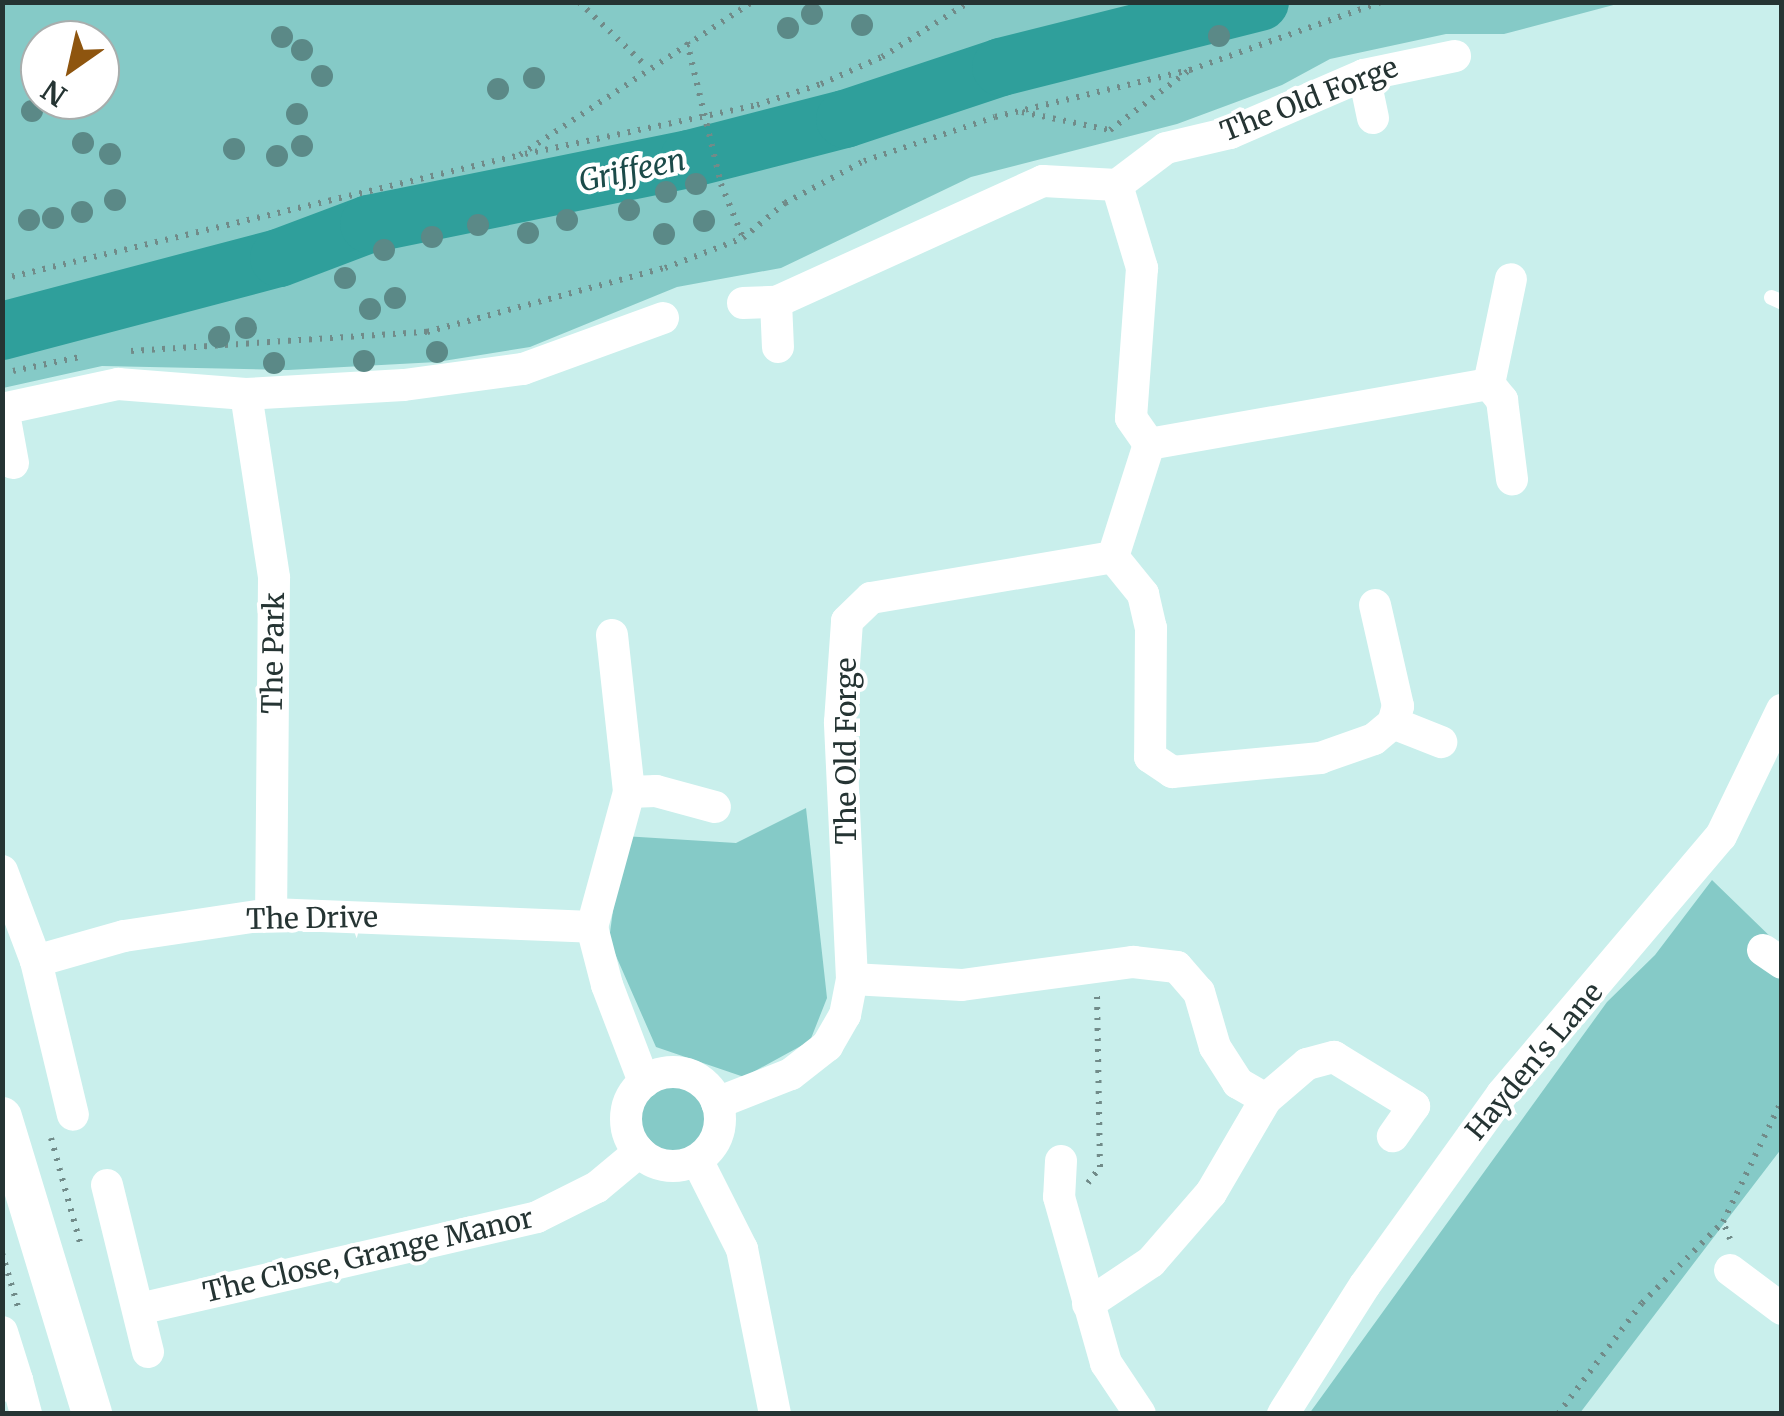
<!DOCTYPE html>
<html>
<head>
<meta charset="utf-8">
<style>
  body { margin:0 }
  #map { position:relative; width:1784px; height:1416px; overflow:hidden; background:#c9efec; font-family:Merriweather,serif }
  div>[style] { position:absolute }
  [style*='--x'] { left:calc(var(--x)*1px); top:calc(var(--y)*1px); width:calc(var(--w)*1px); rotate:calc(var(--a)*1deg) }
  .green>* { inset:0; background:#85cac7 }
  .round { border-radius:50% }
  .stream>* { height:10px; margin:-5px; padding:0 5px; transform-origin:5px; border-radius:5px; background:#2f9f9b }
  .river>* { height:58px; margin:-29px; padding:0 29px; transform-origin:29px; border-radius:29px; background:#2f9f9b }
  .path>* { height:6px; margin-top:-3px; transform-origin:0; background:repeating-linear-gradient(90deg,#718b89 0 2.5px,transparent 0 10.5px) }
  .service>* { height:15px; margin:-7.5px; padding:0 7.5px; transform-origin:7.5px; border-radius:7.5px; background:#fff }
  .minor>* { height:32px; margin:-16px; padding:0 16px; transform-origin:16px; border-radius:16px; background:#fff }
  .minor>.ring { margin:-16px; padding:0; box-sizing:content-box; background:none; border:32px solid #fff; border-radius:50% }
  .tertiary>* { height:40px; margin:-20px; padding:0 20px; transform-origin:20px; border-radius:20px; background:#fff }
  .trees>* { width:22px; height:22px; margin:-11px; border-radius:50%; background:#5b8987 }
  span { translate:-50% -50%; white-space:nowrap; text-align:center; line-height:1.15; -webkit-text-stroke:8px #fff; paint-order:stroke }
  .street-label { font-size:28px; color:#253433 }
  .water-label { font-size:30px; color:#1c4b4a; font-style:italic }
  .frame { position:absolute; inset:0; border:5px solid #253433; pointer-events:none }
  .north { position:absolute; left:20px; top:20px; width:100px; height:100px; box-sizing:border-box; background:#fff; border:2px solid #a8aead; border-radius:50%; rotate:214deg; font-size:28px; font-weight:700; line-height:40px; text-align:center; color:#253433 }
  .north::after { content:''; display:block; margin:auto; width:35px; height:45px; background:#8e550f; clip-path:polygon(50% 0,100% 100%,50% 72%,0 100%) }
</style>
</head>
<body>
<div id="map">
  <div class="green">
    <div style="clip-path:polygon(evenodd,2px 3px,3px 2px,1621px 3px,1504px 34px,1446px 34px,1330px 59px,1282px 85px,1177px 124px,971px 177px,781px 268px,677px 287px,530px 347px,437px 362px,288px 370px,102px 366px,3px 388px,2px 3px,100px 40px,100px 100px,40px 100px,40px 40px,100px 40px)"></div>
    <div style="clip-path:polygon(806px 808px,827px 998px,810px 1041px,744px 1077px,656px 1047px,609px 940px,623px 836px,736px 843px)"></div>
    <div style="clip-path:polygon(1712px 880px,1781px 947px,1782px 1148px,1697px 1259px,1580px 1413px,1309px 1414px,1607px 1002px,1655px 955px)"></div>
    <div class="round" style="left:637px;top:1083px;width:70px;height:70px"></div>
  </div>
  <div class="stream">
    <div style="--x:1140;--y:34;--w:38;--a:-57"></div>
  </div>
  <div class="river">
    <div style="--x:2;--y:331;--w:286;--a:-14.8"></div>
    <div style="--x:279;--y:258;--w:96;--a:-20.7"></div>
    <div style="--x:369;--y:224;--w:327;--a:-11.5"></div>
    <div style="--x:689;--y:159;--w:161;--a:-14.4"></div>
    <div style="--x:845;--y:119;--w:164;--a:-18.4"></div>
    <div style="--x:1001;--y:67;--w:267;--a:-14.1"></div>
  </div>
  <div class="path">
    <div style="--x:579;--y:2;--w:94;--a:43.7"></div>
    <div style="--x:687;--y:42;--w:146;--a:76.5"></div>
    <div style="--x:721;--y:184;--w:58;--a:67.8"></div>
    <div style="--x:1022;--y:112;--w:90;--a:11.6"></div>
    <div style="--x:1110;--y:130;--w:98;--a:-37.1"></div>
    <div style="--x:525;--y:154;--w:237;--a:-11.9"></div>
    <div style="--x:757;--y:105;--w:67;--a:-18.2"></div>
    <div style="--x:821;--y:84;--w:67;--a:-23.9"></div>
    <div style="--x:882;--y:57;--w:103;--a:-32.3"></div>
    <div style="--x:2;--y:279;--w:533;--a:-13.46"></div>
    <div style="--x:520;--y:155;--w:278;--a:-33.4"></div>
    <div style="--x:131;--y:351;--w:297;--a:-3.7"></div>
    <div style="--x:427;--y:332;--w:246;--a:-15.1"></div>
    <div style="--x:665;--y:268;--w:84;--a:-21"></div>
    <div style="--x:743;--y:238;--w:55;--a:-39.8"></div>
    <div style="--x:785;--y:203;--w:89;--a:-28"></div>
    <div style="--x:864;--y:161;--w:138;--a:-18.6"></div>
    <div style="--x:995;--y:117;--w:201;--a:-13.6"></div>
    <div style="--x:1190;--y:70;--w:203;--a:-19.6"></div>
    <div style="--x:13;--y:371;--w:73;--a:-11.9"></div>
    <div style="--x:51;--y:1138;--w:112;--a:74.5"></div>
    <div style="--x:1088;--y:1183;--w:20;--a:-53"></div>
    <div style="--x:1100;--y:1167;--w:171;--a:-91"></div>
    <div style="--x:1730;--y:1239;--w:18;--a:-112"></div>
    <div style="--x:1723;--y:1222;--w:136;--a:-64.2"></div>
    <div style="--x:2;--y:1253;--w:56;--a:73.5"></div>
    <div style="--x:1558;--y:1414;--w:139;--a:-52.9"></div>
    <div style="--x:1642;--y:1303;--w:115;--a:-45"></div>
  </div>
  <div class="service">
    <div style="--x:1771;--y:297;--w:12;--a:24"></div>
  </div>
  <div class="minor">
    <div style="--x:1364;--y:75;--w:44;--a:78.2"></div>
    <div style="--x:1117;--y:185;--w:61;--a:-37.1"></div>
    <div style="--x:1166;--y:148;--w:66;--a:-13.2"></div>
    <div style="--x:1230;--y:133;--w:146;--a:-23.4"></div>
    <div style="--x:1364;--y:75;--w:93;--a:-11.8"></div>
    <div style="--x:776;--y:302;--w:45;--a:87.5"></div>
    <div style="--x:743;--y:303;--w:33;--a:-2"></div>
    <div style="--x:776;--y:302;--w:293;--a:-24.4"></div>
    <div style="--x:1043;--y:181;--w:74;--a:3.1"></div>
    <div style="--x:1117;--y:185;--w:87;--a:73.2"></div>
    <div style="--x:1142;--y:268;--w:150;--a:94.2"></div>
    <div style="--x:1131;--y:418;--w:32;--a:55"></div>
    <div style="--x:1489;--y:384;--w:107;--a:-78.2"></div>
    <div style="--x:246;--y:394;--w:186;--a:81.3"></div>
    <div style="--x:274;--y:578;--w:336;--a:90.5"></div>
    <div style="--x:3;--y:408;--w:56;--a:79.7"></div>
    <div style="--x:2;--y:409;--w:119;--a:-12.2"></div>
    <div style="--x:118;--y:384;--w:128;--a:4.5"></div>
    <div style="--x:246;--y:394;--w:158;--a:-3.3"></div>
    <div style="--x:404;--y:385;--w:120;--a:-7.7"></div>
    <div style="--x:523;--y:369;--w:149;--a:-20"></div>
    <div style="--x:1113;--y:557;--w:48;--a:51"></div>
    <div style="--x:1143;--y:594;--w:35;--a:77"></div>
    <div style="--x:1151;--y:628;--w:129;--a:90.4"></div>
    <div style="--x:1150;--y:757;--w:27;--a:34"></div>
    <div style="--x:1172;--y:772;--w:149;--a:-5.4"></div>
    <div style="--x:1320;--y:758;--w:57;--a:-19.4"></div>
    <div style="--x:1374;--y:739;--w:25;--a:-40"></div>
    <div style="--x:1393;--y:723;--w:52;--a:21.6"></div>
    <div style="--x:1375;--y:605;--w:104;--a:77.2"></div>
    <div style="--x:1398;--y:706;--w:18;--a:106"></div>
    <div style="--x:612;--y:635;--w:158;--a:83.8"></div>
    <div style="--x:629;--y:792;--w:140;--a:105.3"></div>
    <div style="--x:592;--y:927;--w:60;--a:75.5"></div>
    <div style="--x:607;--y:985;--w:104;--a:69.1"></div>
    <div style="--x:629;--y:792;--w:27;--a:-2"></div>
    <div style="--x:656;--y:791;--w:61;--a:15.2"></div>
    <div style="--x:2;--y:871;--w:96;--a:69.3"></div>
    <div style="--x:36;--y:961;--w:158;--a:76.5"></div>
    <div style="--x:1763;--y:950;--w:23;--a:34"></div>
    <div style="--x:36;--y:961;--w:91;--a:-15.9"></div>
    <div style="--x:124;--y:936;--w:149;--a:-8.5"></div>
    <div style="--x:271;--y:914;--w:321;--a:2.3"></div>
    <div style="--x:852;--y:979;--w:110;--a:3.1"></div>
    <div style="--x:962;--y:985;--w:173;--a:-7.7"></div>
    <div style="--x:1133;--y:962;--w:44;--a:6.5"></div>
    <div style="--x:1177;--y:967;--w:33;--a:49"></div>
    <div style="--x:1199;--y:992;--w:57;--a:73.8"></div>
    <div style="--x:1215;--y:1047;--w:43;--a:57.4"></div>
    <div style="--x:1238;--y:1083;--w:32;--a:30"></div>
    <div style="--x:1266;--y:1099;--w:54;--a:-40.5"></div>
    <div style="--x:1307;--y:1064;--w:28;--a:-15"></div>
    <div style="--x:1334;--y:1057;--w:94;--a:31.5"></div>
    <div style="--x:1414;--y:1106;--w:37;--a:125"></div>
    <div class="ring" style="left:626px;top:1072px;width:62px;height:62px"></div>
    <div style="--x:717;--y:1103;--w:79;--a:-21.4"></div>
    <div style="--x:791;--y:1074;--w:46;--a:-37.9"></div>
    <div style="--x:827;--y:1046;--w:36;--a:-60"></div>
    <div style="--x:845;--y:1015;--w:37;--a:-79"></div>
    <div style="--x:852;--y:979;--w:257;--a:-92.7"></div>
    <div style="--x:840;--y:722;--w:101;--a:-86"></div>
    <div style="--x:847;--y:621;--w:33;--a:-44"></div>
    <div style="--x:871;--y:598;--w:245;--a:-9.6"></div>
    <div style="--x:1113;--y:557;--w:119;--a:-72.3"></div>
    <div style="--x:1149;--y:444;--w:345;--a:-10"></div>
    <div style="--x:1489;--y:384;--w:21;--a:51"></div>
    <div style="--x:1502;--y:400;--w:80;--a:82.8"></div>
    <div style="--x:697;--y:1160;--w:100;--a:63.2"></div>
    <div style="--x:742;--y:1249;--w:168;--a:78.7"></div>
    <div style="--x:1061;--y:1161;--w:36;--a:93"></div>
    <div style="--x:1059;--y:1197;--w:173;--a:74.2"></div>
    <div style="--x:1106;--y:1363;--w:61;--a:56.3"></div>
    <div style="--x:107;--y:1185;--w:172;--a:76.2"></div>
    <div style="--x:1730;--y:1270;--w:65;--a:36.9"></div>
    <div style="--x:1088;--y:1304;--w:76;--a:-33.7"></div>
    <div style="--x:1151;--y:1262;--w:91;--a:-49"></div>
    <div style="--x:1211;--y:1193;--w:109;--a:-59.7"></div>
    <div style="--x:139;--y:1309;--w:408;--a:-13"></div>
    <div style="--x:537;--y:1217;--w:67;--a:-26.6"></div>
    <div style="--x:597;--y:1187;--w:55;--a:-39.8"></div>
    <div style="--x:2;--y:1332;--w:50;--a:72.6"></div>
    <div style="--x:17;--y:1380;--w:16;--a:158"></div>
    <div style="--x:17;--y:1380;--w:35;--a:75"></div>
    <div style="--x:1283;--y:1414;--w:153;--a:-57.6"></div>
    <div style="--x:1365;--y:1285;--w:235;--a:-54.3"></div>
    <div style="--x:1502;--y:1094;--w:338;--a:-49.7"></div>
    <div style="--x:1721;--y:836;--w:140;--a:-64.2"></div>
  </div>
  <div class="tertiary">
    <div style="--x:2;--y:1117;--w:310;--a:73.1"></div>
  </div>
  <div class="trees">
    <div style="left:812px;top:14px"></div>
    <div style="left:862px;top:25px"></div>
    <div style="left:788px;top:28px"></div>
    <div style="left:1219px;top:36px"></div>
    <div style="left:282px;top:37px"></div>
    <div style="left:302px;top:50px"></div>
    <div style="left:322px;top:76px"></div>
    <div style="left:534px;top:78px"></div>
    <div style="left:498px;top:89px"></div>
    <div style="left:32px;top:111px"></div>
    <div style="left:297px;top:114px"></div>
    <div style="left:83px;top:143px"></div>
    <div style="left:302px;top:146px"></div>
    <div style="left:234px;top:149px"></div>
    <div style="left:110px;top:154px"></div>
    <div style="left:277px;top:156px"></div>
    <div style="left:696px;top:184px"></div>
    <div style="left:666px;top:192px"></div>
    <div style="left:115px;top:200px"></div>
    <div style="left:629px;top:210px"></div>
    <div style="left:82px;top:212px"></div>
    <div style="left:53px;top:218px"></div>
    <div style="left:29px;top:220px"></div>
    <div style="left:567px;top:220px"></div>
    <div style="left:704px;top:221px"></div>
    <div style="left:478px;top:225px"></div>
    <div style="left:528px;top:233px"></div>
    <div style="left:664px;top:234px"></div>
    <div style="left:432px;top:237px"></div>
    <div style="left:384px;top:250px"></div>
    <div style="left:345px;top:278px"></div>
    <div style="left:395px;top:298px"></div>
    <div style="left:370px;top:309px"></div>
    <div style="left:246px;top:328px"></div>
    <div style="left:219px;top:337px"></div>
    <div style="left:437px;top:352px"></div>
    <div style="left:364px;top:361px"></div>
    <div style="left:274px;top:363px"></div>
  </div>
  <div class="street-label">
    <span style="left:1309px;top:99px;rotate:-21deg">The Old Forge</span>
    <span style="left:273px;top:653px;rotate:-89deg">The Park</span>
    <span style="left:846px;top:751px;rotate:-90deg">The Old Forge</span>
    <span style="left:312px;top:918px;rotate:-1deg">The Drive</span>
    <span style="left:1534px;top:1061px;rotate:-50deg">Hayden's Lane</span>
    <span style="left:368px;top:1255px;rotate:-13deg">The Close, Grange Manor</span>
  </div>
  <div class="water-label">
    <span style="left:632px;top:170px;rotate:-12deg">Griffeen</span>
  </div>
  <div class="frame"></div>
  <div class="north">N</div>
</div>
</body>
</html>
